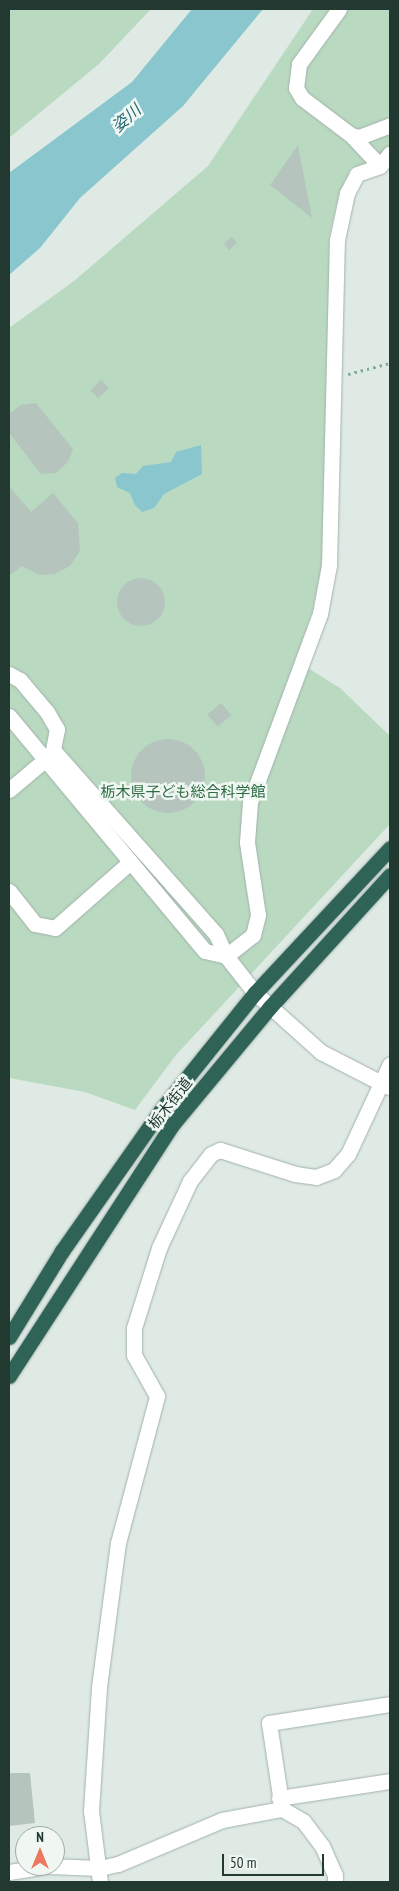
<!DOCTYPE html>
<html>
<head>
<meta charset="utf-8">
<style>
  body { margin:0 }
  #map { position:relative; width:399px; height:1891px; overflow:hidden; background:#dfeae5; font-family:"PT Sans Narrow","Noto Sans JP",sans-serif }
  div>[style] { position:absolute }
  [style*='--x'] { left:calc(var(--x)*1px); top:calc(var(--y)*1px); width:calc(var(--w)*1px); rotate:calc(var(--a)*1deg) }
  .green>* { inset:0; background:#b9dac0 }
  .water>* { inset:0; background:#89c6cd }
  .building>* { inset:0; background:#b5c4bd; transform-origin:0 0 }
  .round { border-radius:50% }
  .path>* { height:2.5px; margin-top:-1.25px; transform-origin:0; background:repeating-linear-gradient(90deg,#81ac9c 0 2.5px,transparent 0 6.5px) }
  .roads { filter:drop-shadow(0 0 1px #a2b1ab) drop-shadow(0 0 1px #a2b1ab) }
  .minor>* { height:15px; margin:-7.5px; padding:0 7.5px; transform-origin:7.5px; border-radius:7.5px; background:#fff }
  .highway>* { height:15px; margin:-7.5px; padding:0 7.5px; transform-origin:7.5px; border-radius:7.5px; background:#2f6356 }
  span { translate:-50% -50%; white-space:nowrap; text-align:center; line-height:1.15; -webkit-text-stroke:5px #f0f7f3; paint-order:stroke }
  .park-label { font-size:15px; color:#2e6d43 }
  .street-label { font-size:15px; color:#213931 }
  .water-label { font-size:16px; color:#1f6871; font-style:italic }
  .frame { position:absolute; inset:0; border:10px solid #213931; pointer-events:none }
  .north { position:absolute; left:15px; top:1826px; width:50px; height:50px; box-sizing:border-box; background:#f0f7f3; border:1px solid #9daba5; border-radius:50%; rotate:0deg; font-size:14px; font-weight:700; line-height:20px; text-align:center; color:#213931 }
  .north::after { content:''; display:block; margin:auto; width:18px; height:22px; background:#eb785d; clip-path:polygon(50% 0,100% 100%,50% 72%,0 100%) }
  .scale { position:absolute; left:222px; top:1854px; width:102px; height:22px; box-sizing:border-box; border:2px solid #213931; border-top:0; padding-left:6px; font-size:15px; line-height:18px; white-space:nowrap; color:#213931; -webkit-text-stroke:4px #f0f7f3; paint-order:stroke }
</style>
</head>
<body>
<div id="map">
  <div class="green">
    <div style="clip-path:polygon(9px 9px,151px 9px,99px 64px,9px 138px)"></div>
    <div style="clip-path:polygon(313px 9px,390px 9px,390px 148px,374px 163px,351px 168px,338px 198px,329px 238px,329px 406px,322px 565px,312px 613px,295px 660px,340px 688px,390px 736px,390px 824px,176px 1055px,135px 1110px,85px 1092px,9px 1078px,9px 328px,74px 281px,208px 166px)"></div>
  </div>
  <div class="water">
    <div style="clip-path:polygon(192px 9px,263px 9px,183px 106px,80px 198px,40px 248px,9px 275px,9px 173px,132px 82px)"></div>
    <div style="clip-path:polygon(201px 445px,202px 474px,164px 494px,154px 508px,142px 512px,135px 505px,130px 493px,117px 487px,115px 478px,122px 473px,136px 474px,143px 466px,171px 462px,176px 452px)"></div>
  </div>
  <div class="building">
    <div style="clip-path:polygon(298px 145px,312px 218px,270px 185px)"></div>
    <div style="clip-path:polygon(232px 237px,237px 243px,229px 250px,224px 243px)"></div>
    <div style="left:101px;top:380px;width:11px;height:15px;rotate:45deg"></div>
    <div style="clip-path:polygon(36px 403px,73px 449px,68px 462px,56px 473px,41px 474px,9px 433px,9px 414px,21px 405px)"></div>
    <div style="clip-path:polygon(9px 486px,31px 512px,53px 493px,78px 523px,80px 551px,70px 566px,55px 574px,39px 575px,22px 566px,9px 576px)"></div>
    <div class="round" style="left:117px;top:578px;width:48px;height:48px"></div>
    <div style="left:221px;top:703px;width:16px;height:18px;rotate:50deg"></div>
    <div class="round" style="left:131px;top:739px;width:74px;height:74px"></div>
    <div style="clip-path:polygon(10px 1773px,30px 1773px,35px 1823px,9px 1826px)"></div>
  </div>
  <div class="path">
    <div style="--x:348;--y:374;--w:43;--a:-14.7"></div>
  </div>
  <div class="roads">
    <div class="minor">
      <div style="--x:339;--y:9;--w:68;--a:126"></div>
      <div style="--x:299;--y:64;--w:24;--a:97"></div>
      <div style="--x:296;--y:88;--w:12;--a:59"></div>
      <div style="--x:302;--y:98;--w:61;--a:37.1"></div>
      <div style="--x:351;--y:135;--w:8;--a:14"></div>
      <div style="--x:359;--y:137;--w:33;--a:-21"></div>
      <div style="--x:351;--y:135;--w:42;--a:46.9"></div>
      <div style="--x:9;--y:674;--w:13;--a:29"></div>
      <div style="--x:20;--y:680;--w:42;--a:49.8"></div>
      <div style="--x:47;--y:712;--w:20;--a:60"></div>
      <div style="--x:57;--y:729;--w:21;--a:101"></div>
      <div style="--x:53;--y:750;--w:246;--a:48.5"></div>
      <div style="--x:216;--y:934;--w:24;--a:66"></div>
      <div style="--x:226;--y:956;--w:47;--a:51.9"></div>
      <div style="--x:255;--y:993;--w:89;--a:41.8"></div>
      <div style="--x:321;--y:1052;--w:76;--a:27.2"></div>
      <div style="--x:9;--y:716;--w:306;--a:50.2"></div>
      <div style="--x:205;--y:951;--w:22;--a:13"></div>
      <div style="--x:9;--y:790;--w:50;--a:-40.1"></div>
      <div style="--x:9;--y:891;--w:42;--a:51.8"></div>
      <div style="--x:35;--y:924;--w:20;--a:11"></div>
      <div style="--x:55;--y:928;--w:100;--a:-41.3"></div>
      <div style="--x:226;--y:956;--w:34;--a:-38"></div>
      <div style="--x:253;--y:935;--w:21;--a:-76"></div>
      <div style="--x:258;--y:915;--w:74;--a:-98.6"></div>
      <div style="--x:247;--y:842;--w:40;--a:-85.7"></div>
      <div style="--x:250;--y:802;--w:201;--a:-69.6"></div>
      <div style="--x:320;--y:614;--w:50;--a:-79.6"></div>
      <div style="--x:329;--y:565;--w:325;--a:-88.6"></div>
      <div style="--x:337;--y:240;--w:48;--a:-78"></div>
      <div style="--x:347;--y:193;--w:21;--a:-62"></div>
      <div style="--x:357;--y:174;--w:24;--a:-19"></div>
      <div style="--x:380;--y:166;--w:16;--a:-52"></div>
      <div style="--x:279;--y:1798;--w:112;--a:-8.7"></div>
      <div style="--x:49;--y:1866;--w:51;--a:2.2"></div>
      <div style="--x:100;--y:1868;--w:18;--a:-13"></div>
      <div style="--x:118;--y:1864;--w:113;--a:-22.9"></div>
      <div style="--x:222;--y:1820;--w:61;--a:-10.4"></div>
      <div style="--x:9;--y:1872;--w:36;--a:-9"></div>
      <div style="--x:100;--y:1882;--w:72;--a:-97.2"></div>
      <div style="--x:91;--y:1811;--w:124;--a:-86.3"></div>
      <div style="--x:99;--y:1687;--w:145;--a:-82.5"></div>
      <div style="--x:118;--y:1543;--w:152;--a:-75.1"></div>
      <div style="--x:157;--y:1396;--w:47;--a:-119.3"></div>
      <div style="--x:134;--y:1355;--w:27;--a:-90"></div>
      <div style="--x:134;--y:1328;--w:84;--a:-72.6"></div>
      <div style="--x:159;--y:1248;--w:74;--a:-65.2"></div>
      <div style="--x:190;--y:1181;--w:34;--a:-52"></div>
      <div style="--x:211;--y:1154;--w:10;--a:-24"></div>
      <div style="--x:220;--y:1150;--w:79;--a:17.7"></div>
      <div style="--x:295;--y:1174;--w:21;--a:8"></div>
      <div style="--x:316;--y:1177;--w:19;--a:-21"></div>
      <div style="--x:334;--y:1170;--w:21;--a:-49"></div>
      <div style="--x:348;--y:1154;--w:99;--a:-65"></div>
      <div style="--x:335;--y:1882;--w:7;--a:-90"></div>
      <div style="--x:335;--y:1875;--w:32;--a:-114"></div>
      <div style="--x:322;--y:1846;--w:31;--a:-127"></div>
      <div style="--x:303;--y:1821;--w:24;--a:-150"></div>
      <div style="--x:282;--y:1809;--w:87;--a:-98.6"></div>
      <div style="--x:269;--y:1723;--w:122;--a:-8.9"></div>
    </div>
    <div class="highway">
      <div style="--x:9;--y:1337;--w:101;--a:-58.4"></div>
      <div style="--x:62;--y:1251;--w:177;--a:-54.9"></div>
      <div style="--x:164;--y:1106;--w:145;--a:-51.2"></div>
      <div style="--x:255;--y:993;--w:198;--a:-47"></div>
      <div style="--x:9;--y:1376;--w:299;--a:-57"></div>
      <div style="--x:172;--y:1125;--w:153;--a:-50.3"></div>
      <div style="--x:270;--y:1007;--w:178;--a:-47.7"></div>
    </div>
  </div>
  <div class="park-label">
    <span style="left:183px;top:792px">栃木県子ども総合科学館</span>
  </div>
  <div class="street-label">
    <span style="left:170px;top:1103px;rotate:-52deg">栃木街道</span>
  </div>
  <div class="water-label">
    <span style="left:126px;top:118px;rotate:-42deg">姿川</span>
  </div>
  <div class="frame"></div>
  <div class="north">N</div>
  <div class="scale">50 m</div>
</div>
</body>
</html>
